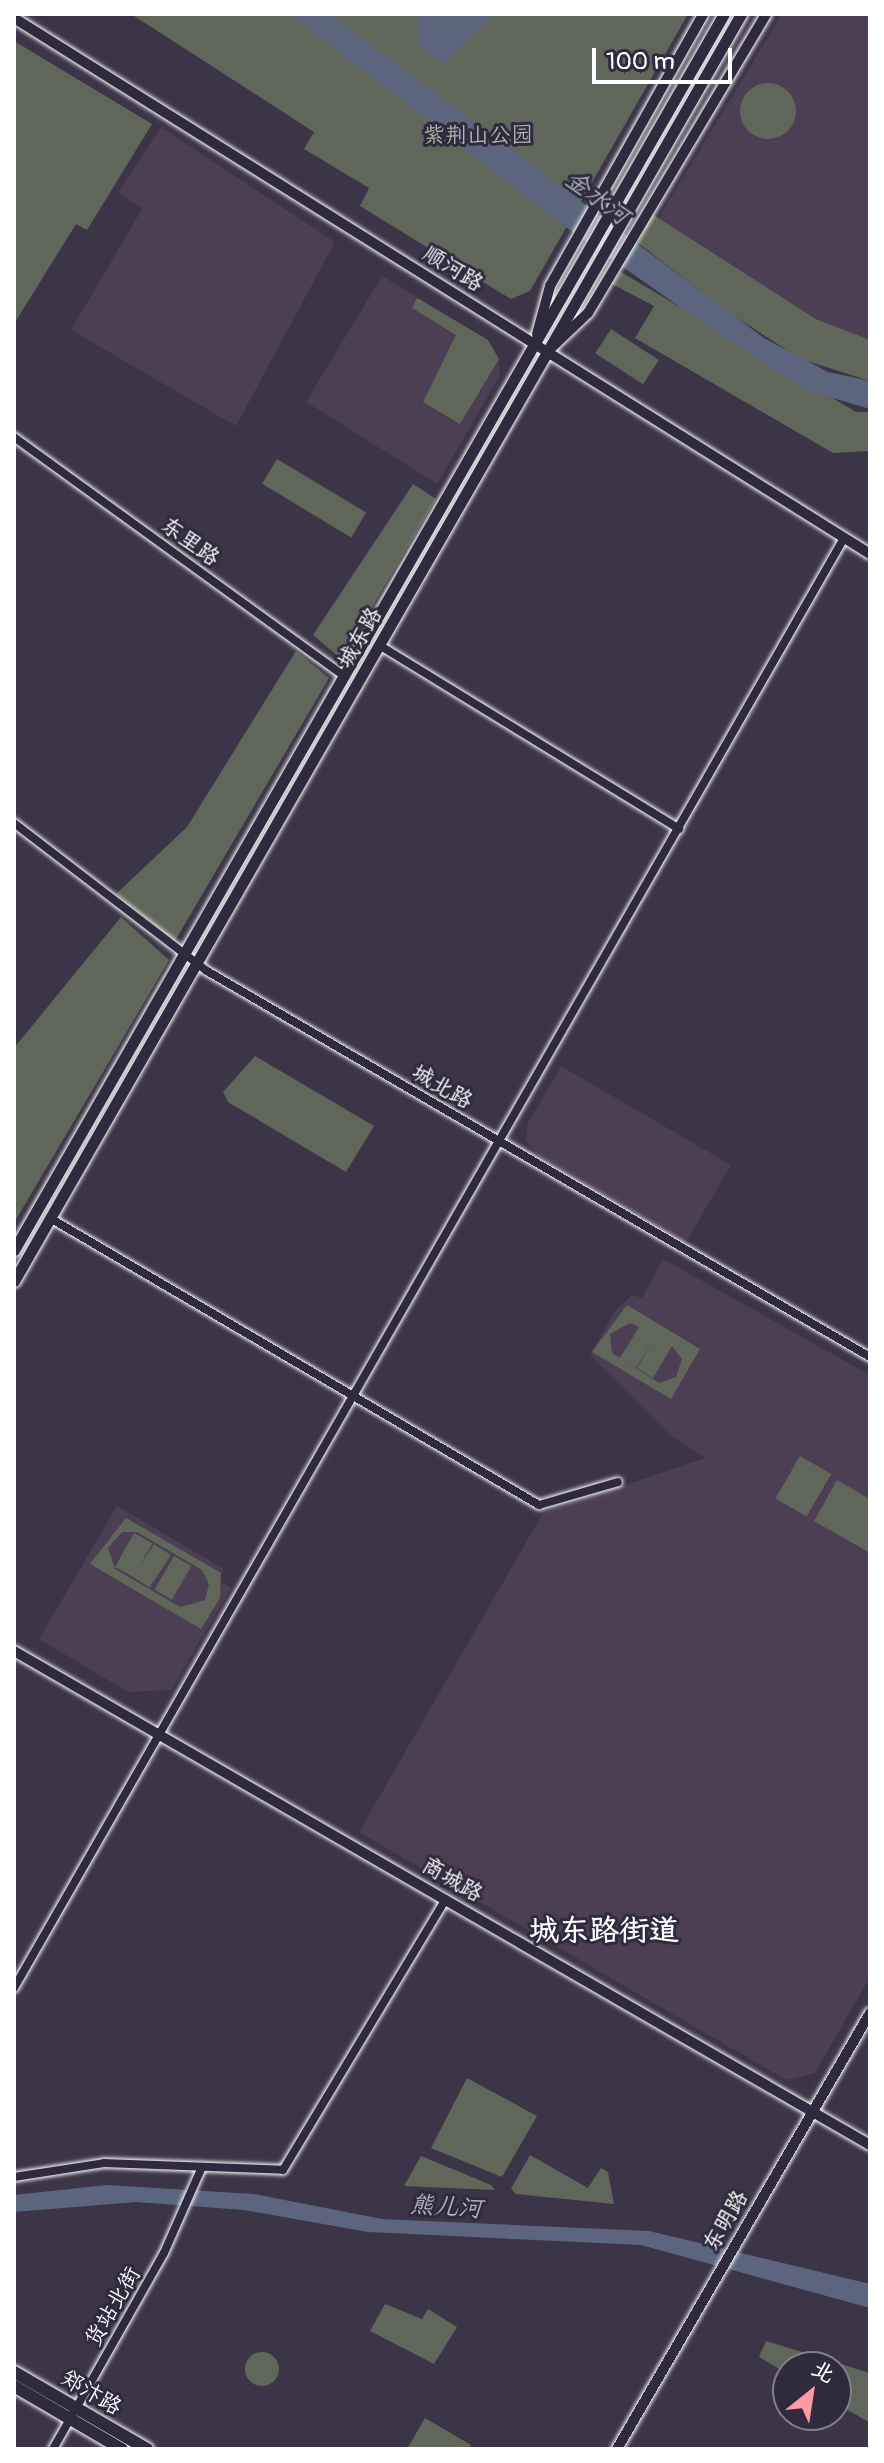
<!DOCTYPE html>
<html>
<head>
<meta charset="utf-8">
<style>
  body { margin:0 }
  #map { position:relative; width:884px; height:2463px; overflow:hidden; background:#3c3447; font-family:Pangolin,"LXGW WenKai TC",sans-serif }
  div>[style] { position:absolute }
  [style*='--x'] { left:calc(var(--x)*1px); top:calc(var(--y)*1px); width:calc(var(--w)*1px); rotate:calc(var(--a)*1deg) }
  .built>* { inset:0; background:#4c3f53 }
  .green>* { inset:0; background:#60675a; transform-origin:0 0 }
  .round { border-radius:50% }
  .water>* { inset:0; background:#5b667e }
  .roads { filter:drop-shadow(0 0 2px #fff) drop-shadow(0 0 2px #fff) }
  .minor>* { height:8px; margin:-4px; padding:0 4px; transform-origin:4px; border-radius:4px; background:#2f2a3d }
  .tertiary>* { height:10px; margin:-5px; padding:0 5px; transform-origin:5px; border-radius:5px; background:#2f2a3d }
  .secondary>* { height:11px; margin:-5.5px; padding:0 5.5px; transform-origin:5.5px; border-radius:5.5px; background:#2f2a3d }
  .primary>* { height:12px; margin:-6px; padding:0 6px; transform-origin:6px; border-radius:6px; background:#2f2a3d }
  span { translate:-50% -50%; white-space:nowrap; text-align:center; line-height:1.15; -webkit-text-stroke:6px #2f2a3d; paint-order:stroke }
  .park-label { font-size:22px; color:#b0b3ac }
  .street-label { font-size:22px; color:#fff }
  .water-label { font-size:24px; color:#adb2be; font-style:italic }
  .district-label { font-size:30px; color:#fff; font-weight:700 }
  .frame { position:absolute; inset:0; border:16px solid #fff; pointer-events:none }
  .north { position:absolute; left:772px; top:2351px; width:80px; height:80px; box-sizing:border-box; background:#2f2a3d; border:2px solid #827f8b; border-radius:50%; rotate:30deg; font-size:22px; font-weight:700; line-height:32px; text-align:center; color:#fff }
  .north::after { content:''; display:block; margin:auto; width:28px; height:36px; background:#ff9aa2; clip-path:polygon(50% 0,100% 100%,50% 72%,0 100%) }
  .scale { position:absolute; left:592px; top:48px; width:140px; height:36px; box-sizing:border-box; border:4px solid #fff; border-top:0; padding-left:10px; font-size:24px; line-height:28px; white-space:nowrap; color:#fff; -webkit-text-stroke:6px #2f2a3d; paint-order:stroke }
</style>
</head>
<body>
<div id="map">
  <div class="built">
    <div style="clip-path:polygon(782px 14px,870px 14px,870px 340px,816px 319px,658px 219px)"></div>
    <div style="clip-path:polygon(161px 127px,335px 242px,236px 426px,71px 330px,142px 209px,118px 192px)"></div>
    <div style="clip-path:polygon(382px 276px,488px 340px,499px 361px,500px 376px,437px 484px,306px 402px)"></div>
    <div style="clip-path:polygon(561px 1066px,731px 1165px,686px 1242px,539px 1156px,526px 1141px,528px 1123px)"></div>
    <div style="clip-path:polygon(663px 1259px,870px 1375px,870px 1977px,815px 2073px,786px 2080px,359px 1832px,543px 1513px,705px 1458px,671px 1436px,590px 1355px,616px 1310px,632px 1295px,642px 1298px)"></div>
    <div style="clip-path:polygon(117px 1506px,224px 1569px,218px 1580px,231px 1588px,171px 1690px,128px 1692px,39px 1639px)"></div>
  </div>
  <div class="green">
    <div style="clip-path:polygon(131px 14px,688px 14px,530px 291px,511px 299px,360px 206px,369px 188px,304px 149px,314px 132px)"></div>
    <div style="clip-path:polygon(14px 41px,152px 124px,87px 230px,76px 224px,14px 324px)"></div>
    <div class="round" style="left:740px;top:83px;width:56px;height:56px"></div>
    <div style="clip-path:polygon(652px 214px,816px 319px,870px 340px,870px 381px,801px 359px,728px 312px,638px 243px)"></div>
    <div style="clip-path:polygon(621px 272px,856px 412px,870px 412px,870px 451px,833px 453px,635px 338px,654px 306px,612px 284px)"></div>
    <div style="clip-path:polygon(417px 298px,488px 340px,499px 359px,460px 424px,423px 402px,456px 335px,412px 308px)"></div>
    <div style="left:611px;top:329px;width:57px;height:29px;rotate:33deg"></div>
    <div style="left:277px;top:459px;width:104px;height:29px;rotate:31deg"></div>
    <div style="clip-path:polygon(413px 484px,436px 499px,341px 659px,313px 635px)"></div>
    <div style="clip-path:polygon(296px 651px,329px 678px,175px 941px,116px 894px,187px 827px)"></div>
    <div style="clip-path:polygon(121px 917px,169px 960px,14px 1223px,14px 1048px)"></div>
    <div style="clip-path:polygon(255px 1056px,374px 1126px,346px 1172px,228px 1102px,223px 1092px)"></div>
    <div style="clip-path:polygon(evenodd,627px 1305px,700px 1349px,671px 1399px,592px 1352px,627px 1305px,630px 1323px,639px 1327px,620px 1358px,636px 1368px,655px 1336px,637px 1368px,653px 1378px,672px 1346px,682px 1359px,676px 1377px,659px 1383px,612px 1353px,610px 1334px,630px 1323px)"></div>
    <div style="left:800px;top:1456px;width:36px;height:49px;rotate:30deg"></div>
    <div style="clip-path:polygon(837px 1480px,870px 1499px,870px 1553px,814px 1521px)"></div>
    <div style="clip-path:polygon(evenodd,126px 1518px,221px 1573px,220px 1598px,201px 1629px,90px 1564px,126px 1518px,122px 1532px,137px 1532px,202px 1570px,209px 1584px,205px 1600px,180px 1607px,115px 1569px,108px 1548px,122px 1532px)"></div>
    <div style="left:134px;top:1533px;width:21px;height:39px;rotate:29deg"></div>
    <div style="left:154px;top:1544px;width:20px;height:39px;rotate:33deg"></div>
    <div style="left:174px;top:1556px;width:20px;height:39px;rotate:30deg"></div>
    <div style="clip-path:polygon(467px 2078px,537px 2116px,502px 2177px,431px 2148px)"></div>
    <div style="clip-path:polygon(530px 2155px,588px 2188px,601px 2168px,608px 2172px,614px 2204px,516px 2194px,511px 2189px)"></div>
    <div style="clip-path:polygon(421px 2156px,491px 2185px,495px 2190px,404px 2186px)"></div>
    <div style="clip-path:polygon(385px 2304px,422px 2319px,428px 2309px,457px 2327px,434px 2364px,370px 2331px)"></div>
    <div style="clip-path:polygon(766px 2341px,870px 2373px,870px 2423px,836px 2403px,836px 2367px,788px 2367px,788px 2374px,759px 2357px)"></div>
    <div class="round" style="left:245px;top:2352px;width:34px;height:34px"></div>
    <div style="clip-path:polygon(425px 2418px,471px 2445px,468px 2449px,407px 2449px)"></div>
  </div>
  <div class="water">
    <div style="clip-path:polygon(290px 14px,329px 14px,764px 338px,828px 372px,870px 381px,870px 409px,806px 390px,717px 333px,560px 223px)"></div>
    <div style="clip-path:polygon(418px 14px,495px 14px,443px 64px,417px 43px)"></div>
    <div style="clip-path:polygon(107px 2185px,254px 2194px,382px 2219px,649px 2231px,870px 2284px,870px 2308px,641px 2245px,368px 2232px,244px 2210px,136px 2202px,14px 2212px,14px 2195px)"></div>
  </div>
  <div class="roads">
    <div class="minor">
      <div style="--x:14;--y:437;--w:407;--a:35.9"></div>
      <div style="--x:379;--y:645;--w:352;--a:31.5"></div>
      <div style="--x:14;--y:823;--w:243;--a:37.5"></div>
      <div style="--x:207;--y:971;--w:767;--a:30.21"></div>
      <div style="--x:50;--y:1218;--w:567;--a:30.41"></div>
      <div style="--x:539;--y:1505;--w:82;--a:-16.2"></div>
      <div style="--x:14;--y:1988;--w:1671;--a:-60.21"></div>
      <div style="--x:14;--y:2177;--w:91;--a:-8.8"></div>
      <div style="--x:104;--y:2163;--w:179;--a:2.2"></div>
      <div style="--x:283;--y:2170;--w:316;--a:-59"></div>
      <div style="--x:53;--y:2449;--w:225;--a:-60.5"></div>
      <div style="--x:164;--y:2253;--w:94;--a:-66.2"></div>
    </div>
    <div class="tertiary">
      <div style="--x:14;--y:18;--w:1010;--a:32.05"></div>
      <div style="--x:537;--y:334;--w:50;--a:-74.8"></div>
      <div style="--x:550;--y:286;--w:312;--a:-60.6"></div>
      <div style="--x:550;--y:349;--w:52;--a:-43.5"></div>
      <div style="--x:588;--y:313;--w:348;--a:-59.2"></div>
      <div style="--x:14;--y:1651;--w:988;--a:29.99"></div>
      <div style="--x:617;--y:2449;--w:504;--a:-59.87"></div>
    </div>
    <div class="secondary">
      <div style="--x:14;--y:1250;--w:1425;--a:-60.13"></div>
      <div style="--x:14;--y:1281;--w:1461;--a:-60.15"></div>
    </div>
    <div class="primary">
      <div style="--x:14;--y:2372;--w:154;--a:30.1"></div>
      <div style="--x:14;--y:2386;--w:125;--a:30.3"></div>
    </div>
  </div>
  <div class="park-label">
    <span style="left:478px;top:136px">紫荆山公园</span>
  </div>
  <div class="street-label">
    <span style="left:453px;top:269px;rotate:32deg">顺河路</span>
    <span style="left:190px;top:542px;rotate:36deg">东里路</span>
    <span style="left:360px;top:638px;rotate:-60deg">城东路</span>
    <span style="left:442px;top:1087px;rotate:30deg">城北路</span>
    <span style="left:452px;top:1880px;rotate:30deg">商城路</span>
    <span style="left:726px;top:2221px;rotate:-60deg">东明路</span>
    <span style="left:113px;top:2307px;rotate:-60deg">货站北街</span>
    <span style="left:91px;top:2393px;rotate:30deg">郑汴路</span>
  </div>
  <div class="water-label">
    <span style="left:597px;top:198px;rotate:37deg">金水河</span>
    <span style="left:446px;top:2207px;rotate:4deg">熊儿河</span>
  </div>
  <div class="district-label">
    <span style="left:604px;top:1931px">城东路街道</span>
  </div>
  <div class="frame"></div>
  <div class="north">北</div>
  <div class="scale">100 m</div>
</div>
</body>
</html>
